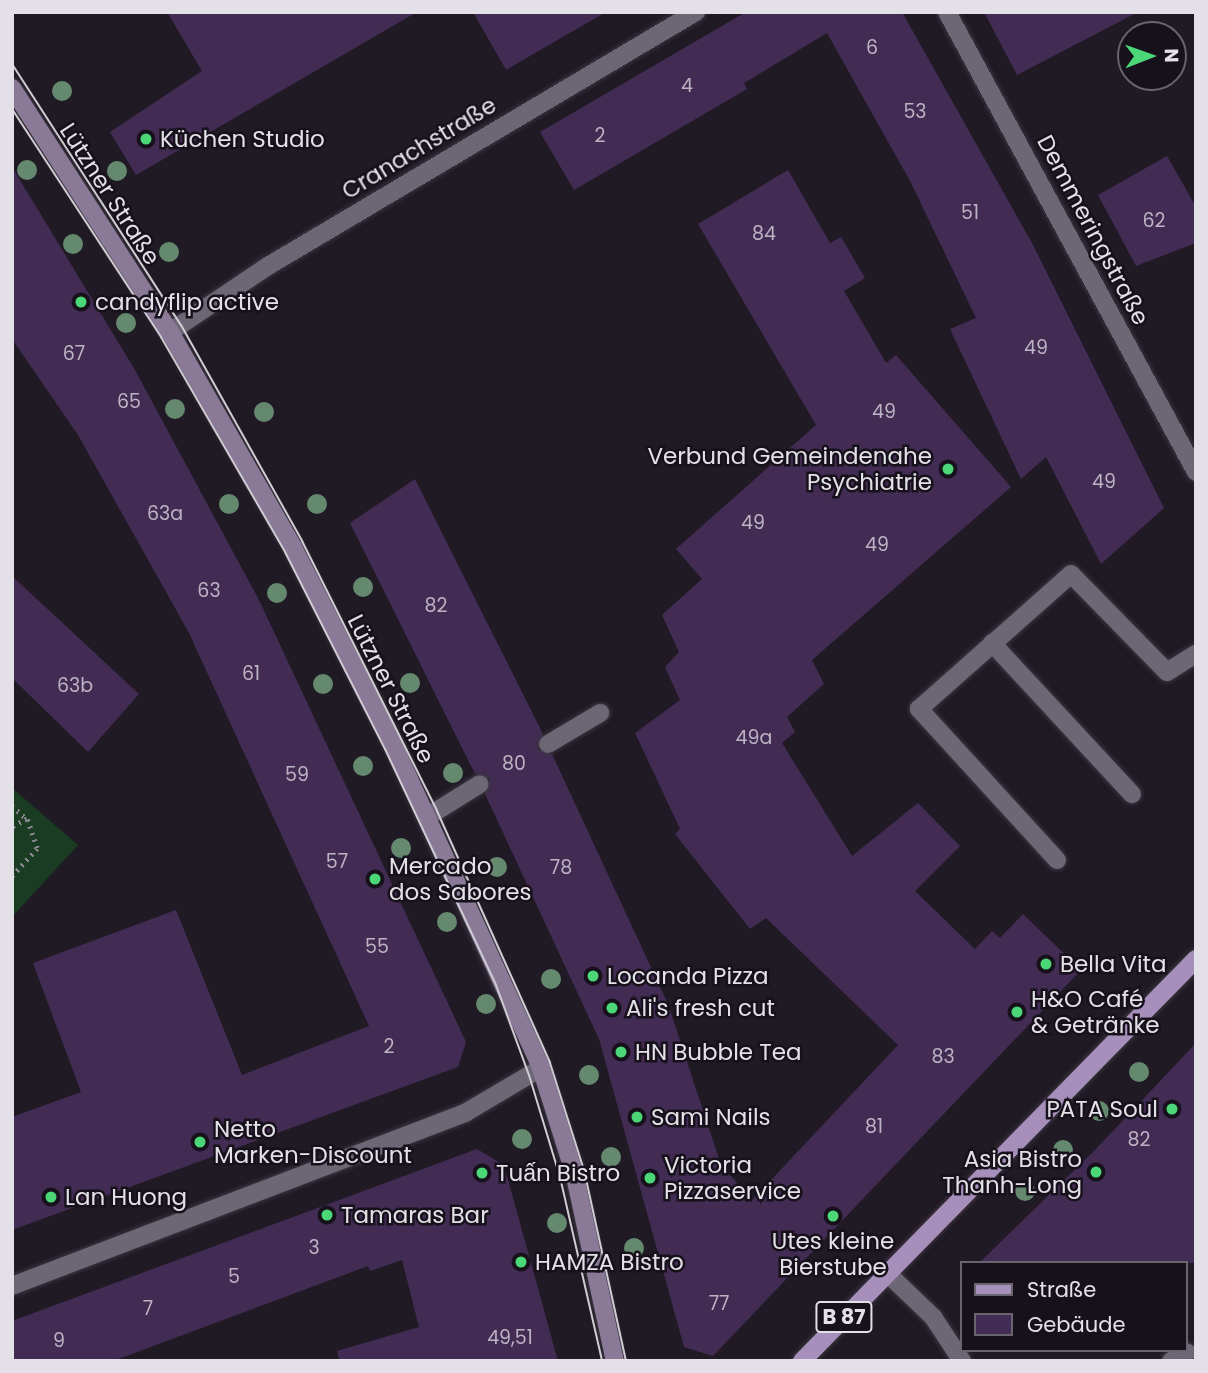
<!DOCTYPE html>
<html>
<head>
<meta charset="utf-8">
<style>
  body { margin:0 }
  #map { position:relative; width:1208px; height:1373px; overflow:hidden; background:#201a25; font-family:Poppins,sans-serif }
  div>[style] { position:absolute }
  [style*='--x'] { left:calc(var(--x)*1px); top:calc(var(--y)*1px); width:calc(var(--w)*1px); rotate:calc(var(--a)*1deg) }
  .green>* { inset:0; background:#1a3c23 }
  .building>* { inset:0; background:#422c54 }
  .path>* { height:4.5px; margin-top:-2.25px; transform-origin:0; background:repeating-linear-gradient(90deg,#8b868f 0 2px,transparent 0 7px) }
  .roads { filter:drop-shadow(0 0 2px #3a353e) drop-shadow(0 0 2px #3a353e) }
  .service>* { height:18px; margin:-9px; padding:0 9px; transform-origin:9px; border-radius:9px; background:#6d6674 }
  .minor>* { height:18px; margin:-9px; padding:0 9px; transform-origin:9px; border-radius:9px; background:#6d6674 }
  .secondary>* { height:18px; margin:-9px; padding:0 9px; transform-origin:9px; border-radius:9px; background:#8a7a98 }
  .primary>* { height:18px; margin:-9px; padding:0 9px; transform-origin:9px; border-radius:9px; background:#a78fbc }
  .tram>* { height:2px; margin:-1px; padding:0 1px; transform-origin:1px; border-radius:1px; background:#d0ccd4 }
  .trees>* { width:20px; height:20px; margin:-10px; border-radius:50%; background:#65896f }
  .dots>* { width:19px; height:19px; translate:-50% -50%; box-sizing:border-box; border:4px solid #17111b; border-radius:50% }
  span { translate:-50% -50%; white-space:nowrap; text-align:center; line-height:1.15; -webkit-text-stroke:5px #17111b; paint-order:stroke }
  .number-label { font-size:19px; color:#bcb3c3 }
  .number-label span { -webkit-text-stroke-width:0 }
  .shield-label span { padding:2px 5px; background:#17111b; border:2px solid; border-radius:5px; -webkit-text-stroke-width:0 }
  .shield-label { font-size:21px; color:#e4e0e8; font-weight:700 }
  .poi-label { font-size:23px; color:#e4e0e8 }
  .left { translate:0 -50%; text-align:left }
  .right { translate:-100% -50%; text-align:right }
  .street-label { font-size:23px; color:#e4e0e8 }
  .frame { position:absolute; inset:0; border:14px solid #e4e0e8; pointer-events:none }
  .legend { position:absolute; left:960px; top:1261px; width:228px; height:91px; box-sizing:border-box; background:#17111b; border:2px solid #69646d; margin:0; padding:9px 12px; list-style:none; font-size:21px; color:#e4e0e8 }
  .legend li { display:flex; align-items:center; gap:14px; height:35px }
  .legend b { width:35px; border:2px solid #69646d }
  .north { position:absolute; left:1117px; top:21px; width:70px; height:70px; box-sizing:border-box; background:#17111b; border:2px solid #69646d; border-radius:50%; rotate:89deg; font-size:19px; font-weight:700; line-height:28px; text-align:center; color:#e4e0e8 }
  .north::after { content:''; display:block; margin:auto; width:24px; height:32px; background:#4bd677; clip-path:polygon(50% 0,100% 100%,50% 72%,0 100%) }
</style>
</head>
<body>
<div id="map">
  <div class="green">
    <div style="clip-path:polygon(12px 788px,78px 845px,12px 917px)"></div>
  </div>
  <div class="building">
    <div style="clip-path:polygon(167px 12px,417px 12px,136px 175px,110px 132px,202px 71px)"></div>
    <div style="clip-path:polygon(473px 12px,606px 12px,506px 70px)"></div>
    <div style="clip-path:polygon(746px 12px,902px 12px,1033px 245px,1164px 508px,1101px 564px,1046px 457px,1021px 479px,950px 329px,976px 318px,910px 181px,827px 33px,744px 83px,747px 89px,574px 190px,540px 132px)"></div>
    <div style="clip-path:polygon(984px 12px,1138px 12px,1017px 75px)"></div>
    <div style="clip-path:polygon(1167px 156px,1196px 207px,1196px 243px,1136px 266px,1098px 195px)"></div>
    <div style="clip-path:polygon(12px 167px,135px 370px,259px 600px,466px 1042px,458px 1067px,12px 1230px,12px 1117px,81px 1092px,33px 963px,176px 910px,242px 1075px,369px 1026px,189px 633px,78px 435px,12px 339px)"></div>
    <div style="clip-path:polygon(788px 170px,830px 243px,841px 237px,865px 278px,844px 291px,886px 363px,896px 355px,1011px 487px,812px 660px,824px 684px,787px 717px,795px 732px,782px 743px,852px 856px,918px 803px,960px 846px,915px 891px,975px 949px,992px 931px,1000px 938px,1023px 914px,1081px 970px,713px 1356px,684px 1347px,599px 1039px,485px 794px,490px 779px,475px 774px,350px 523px,415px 479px,543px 734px,538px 749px,552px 754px,668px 1004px,721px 1165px,752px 1200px,898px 1045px,766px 918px,750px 929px,675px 834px,680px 829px,635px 733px,680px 700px,665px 667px,679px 652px,662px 615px,702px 579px,676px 549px,816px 425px,698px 224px)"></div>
    <div style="clip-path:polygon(12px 576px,139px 694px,88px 752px,12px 678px)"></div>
    <div style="clip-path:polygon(1196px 1043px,1196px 1263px,979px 1263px,1095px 1150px)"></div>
    <div style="clip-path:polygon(477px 1149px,504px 1165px,558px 1361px,339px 1361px,337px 1351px,419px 1327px,402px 1260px,370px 1271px,368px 1266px,113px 1361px,12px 1361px,12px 1321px)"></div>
  </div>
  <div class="path">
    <div style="--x:12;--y:806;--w:20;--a:41"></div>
    <div style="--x:27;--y:819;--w:17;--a:152"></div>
    <div style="--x:12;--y:876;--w:38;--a:-48"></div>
    <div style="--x:37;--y:848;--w:31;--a:-109"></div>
  </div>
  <div class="roads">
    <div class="service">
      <div style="--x:992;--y:643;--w:206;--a:47.2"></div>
      <div style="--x:548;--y:744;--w:61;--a:-30.8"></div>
      <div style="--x:427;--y:817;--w:62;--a:-31.9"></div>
      <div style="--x:1057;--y:860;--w:205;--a:-132.4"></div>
      <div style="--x:919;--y:709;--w:203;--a:-41.6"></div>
      <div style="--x:1071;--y:574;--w:137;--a:45.6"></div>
      <div style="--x:1167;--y:672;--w:34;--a:-32"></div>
      <div style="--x:1171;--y:1361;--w:18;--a:-29"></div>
    </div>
    <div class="minor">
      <div style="--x:947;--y:12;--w:523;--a:61.57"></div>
      <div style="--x:170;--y:332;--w:118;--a:-34"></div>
      <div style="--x:268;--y:266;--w:498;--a:-30.7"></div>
      <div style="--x:887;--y:1273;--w:64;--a:43.7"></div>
      <div style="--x:933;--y:1317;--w:53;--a:56.6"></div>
      <div style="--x:12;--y:1286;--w:485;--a:-20.9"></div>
      <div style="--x:465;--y:1113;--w:88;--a:-30.6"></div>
    </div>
    <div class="secondary">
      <div style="--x:12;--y:88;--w:291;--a:57.1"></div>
      <div style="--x:170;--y:332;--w:248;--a:60.2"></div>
      <div style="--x:293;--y:547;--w:221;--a:63.1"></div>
      <div style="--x:393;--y:744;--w:356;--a:65.4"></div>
      <div style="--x:541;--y:1068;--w:109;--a:72.4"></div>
      <div style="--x:574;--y:1172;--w:193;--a:77.8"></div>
    </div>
    <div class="primary">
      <div style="--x:802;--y:1361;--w:563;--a:-45.58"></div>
    </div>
  </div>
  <div class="tram">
    <div style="--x:12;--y:64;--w:311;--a:57.1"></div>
    <div style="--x:181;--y:325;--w:248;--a:60.7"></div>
    <div style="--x:302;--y:541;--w:302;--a:63.4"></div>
    <div style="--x:437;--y:811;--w:276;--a:65.8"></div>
    <div style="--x:550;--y:1063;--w:112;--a:72.4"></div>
    <div style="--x:584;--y:1170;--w:196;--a:77.6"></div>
    <div style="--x:12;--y:109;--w:272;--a:56.8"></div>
    <div style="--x:161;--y:337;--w:248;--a:60"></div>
    <div style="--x:285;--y:552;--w:221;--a:63.1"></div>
    <div style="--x:385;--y:749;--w:261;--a:64.8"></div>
    <div style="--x:496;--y:985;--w:96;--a:69.9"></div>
    <div style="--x:529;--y:1075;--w:107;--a:73.1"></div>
    <div style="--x:560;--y:1177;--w:189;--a:77.1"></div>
  </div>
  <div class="trees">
    <div style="left:62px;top:91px"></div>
    <div style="left:27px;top:170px"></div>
    <div style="left:117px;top:171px"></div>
    <div style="left:73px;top:244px"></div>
    <div style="left:169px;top:252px"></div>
    <div style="left:126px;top:323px"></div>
    <div style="left:175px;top:409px"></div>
    <div style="left:264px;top:412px"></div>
    <div style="left:229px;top:504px"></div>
    <div style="left:317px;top:504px"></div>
    <div style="left:363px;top:587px"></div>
    <div style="left:277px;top:593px"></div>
    <div style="left:410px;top:683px"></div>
    <div style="left:323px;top:684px"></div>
    <div style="left:363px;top:766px"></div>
    <div style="left:453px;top:773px"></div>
    <div style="left:401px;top:848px"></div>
    <div style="left:497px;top:867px"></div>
    <div style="left:447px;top:922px"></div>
    <div style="left:551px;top:979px"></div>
    <div style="left:486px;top:1004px"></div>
    <div style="left:1139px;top:1072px"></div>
    <div style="left:589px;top:1075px"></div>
    <div style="left:1099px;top:1111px"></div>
    <div style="left:522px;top:1139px"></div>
    <div style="left:1063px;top:1150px"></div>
    <div style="left:611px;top:1157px"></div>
    <div style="left:1025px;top:1191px"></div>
    <div style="left:557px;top:1223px"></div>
    <div style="left:634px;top:1248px"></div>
  </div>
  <div class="dots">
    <div style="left:146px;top:139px;background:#4bd677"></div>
    <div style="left:81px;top:302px;background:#4bd677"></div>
    <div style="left:948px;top:469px;background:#4bd677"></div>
    <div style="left:375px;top:879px;background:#4bd677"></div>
    <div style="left:1046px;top:964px;background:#4bd677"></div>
    <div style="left:593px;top:976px;background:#4bd677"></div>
    <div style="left:612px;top:1008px;background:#4bd677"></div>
    <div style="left:1017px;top:1012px;background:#4bd677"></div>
    <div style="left:621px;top:1052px;background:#4bd677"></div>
    <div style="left:1172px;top:1109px;background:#4bd677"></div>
    <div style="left:637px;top:1117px;background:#4bd677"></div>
    <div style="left:200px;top:1142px;background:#4bd677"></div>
    <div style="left:1096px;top:1172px;background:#4bd677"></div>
    <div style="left:482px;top:1173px;background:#4bd677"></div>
    <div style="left:650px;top:1178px;background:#4bd677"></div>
    <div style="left:51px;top:1197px;background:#4bd677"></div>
    <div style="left:327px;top:1215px;background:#4bd677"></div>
    <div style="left:833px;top:1216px;background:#4bd677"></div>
    <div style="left:521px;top:1262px;background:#4bd677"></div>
  </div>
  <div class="number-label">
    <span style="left:872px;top:48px">6</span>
    <span style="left:687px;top:86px">4</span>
    <span style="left:915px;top:112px">53</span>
    <span style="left:600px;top:136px">2</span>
    <span style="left:970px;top:213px">51</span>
    <span style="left:1154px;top:221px">62</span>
    <span style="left:764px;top:234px">84</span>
    <span style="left:1036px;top:348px">49</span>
    <span style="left:74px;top:354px">67</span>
    <span style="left:129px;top:402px">65</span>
    <span style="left:884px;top:412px">49</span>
    <span style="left:1104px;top:482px">49</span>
    <span style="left:165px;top:514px">63a</span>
    <span style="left:753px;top:523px">49</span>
    <span style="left:877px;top:545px">49</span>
    <span style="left:209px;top:591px">63</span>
    <span style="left:436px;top:606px">82</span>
    <span style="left:251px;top:674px">61</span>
    <span style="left:75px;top:686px">63b</span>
    <span style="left:754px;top:738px">49a</span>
    <span style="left:514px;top:764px">80</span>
    <span style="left:297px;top:775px">59</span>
    <span style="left:337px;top:862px">57</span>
    <span style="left:561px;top:868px">78</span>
    <span style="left:377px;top:947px">55</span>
    <span style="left:389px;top:1047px">2</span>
    <span style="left:943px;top:1057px">83</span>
    <span style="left:874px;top:1127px">81</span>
    <span style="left:1139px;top:1140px">82</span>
    <span style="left:314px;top:1248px">3</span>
    <span style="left:234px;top:1277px">5</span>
    <span style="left:719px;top:1304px">77</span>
    <span style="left:148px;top:1309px">7</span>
    <span style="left:510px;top:1338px">49,51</span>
    <span style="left:59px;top:1341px">9</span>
  </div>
  <div class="shield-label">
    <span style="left:844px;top:1317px">B 87</span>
  </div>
  <div class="poi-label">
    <span class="left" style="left:160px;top:139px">Küchen Studio</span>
    <span class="left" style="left:95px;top:302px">candyflip active</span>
    <span class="right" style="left:932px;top:469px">Verbund Gemeindenahe<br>Psychiatrie</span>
    <span class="left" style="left:389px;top:879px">Mercado<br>dos Sabores</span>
    <span class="left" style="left:1060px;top:964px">Bella Vita</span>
    <span class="left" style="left:607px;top:976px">Locanda Pizza</span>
    <span class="left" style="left:1031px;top:1012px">H&amp;O Café<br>&amp; Getränke</span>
    <span class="left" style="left:626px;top:1008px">Ali's fresh cut</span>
    <span class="left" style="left:635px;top:1052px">HN Bubble Tea</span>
    <span class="right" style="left:1158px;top:1109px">PATA Soul</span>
    <span class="left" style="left:651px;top:1117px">Sami Nails</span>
    <span class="left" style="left:214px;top:1142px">Netto<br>Marken-Discount</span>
    <span class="right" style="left:1082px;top:1172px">Asia Bistro<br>Thanh-Long</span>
    <span class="left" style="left:664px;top:1178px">Victoria<br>Pizzaservice</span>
    <span class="left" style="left:496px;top:1173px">Tuấn Bistro</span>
    <span class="left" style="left:65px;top:1197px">Lan Huong</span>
    <span class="left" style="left:341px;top:1215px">Tamaras Bar</span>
    <span style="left:833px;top:1254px">Utes kleine<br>Bierstube</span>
    <span class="left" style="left:535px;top:1262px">HAMZA Bistro</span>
  </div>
  <div class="street-label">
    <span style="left:419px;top:148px;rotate:-31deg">Cranachstraße</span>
    <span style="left:110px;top:194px;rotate:57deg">Lützner Straße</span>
    <span style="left:1093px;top:230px;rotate:62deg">Demmeringstraße</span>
    <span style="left:391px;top:689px;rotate:63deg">Lützner Straße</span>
  </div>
  <div class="frame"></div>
  <ul class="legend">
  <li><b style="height:9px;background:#a78fbc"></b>Straße</li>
  <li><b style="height:19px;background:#422c54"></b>Gebäude</li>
  </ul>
  <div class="north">N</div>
</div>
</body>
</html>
